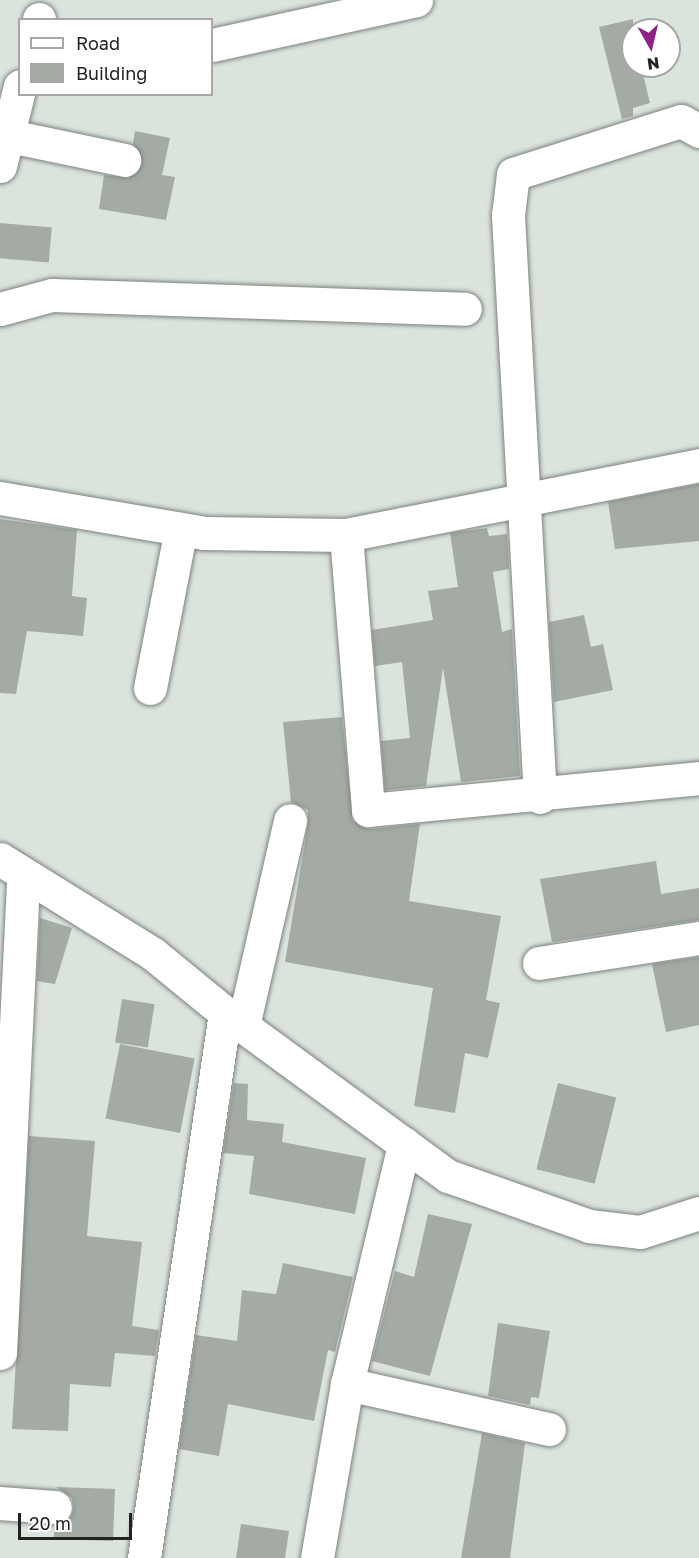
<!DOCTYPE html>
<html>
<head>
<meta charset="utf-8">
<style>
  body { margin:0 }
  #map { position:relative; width:699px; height:1558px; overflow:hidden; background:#dbe3dd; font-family:"Golos Text",sans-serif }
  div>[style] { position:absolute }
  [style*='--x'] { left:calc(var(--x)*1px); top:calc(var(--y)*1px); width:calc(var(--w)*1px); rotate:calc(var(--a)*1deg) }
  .building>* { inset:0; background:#a3aba4; transform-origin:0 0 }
  .roads { filter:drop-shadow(0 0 2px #7c837d) drop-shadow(0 0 2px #7c837d) }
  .minor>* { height:33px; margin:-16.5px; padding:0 16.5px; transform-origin:16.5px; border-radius:16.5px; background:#fff }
  .tertiary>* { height:33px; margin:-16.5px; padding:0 16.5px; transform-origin:16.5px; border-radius:16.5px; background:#fff }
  span { translate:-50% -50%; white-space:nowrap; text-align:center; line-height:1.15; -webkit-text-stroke:5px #fff; paint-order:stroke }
  .legend { position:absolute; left:18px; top:18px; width:195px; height:78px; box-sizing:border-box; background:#fff; border:2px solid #a6a7a6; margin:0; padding:8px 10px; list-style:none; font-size:18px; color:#202321 }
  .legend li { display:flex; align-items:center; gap:12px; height:30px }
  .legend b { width:30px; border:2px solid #a6a7a6 }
  .north { position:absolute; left:621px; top:18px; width:60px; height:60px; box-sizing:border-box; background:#fff; border:2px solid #a6a7a6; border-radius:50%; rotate:172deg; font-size:16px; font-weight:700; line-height:24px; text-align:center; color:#202321 }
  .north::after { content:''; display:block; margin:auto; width:21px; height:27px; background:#8e2387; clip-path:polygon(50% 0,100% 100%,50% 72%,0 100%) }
  .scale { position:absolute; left:18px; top:1513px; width:114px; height:27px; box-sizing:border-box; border:3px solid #202321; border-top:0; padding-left:8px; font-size:18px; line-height:21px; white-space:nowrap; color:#202321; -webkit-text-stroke:4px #fff; paint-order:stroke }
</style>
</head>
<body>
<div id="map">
  <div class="building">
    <div style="clip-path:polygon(633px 19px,633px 66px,641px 66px,650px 103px,633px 108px,633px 116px,622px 119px,599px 27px)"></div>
    <div style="clip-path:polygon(135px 131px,170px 138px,162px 175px,175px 177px,166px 220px,99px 209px,104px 175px,129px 178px,142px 164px,133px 144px)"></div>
    <div style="left:0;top:223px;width:52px;height:35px;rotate:5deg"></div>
    <div style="clip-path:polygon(699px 484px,699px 541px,615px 549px,608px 502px)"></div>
    <div style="clip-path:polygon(0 519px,77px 530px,72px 596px,87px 598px,83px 636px,27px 631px,16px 694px,0 693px)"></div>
    <div style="clip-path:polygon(487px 528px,489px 536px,507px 534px,509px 569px,493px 572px,502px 632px,512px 629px,520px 776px,461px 782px,443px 668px,426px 786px,385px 790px,381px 741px,410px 738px,402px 662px,375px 666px,372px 630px,433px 620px,428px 591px,458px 587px,450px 533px)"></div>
    <div style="clip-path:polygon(584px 615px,591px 647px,603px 644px,613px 690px,554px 702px,549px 622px)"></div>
    <div style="clip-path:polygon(342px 717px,353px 821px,369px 829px,420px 824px,409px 901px,501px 916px,486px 1000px,500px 1003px,488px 1058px,465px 1053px,455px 1113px,414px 1106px,433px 988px,285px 962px,308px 824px,308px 810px,291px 802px,283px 722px)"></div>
    <div style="clip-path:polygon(656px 861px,661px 894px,699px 888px,699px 920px,552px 942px,540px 879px)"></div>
    <div style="clip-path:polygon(40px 918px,72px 928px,55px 984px,37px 981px)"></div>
    <div style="clip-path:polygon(699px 957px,699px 1025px,666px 1032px,652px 964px)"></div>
    <div style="left:122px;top:999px;width:33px;height:44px;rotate:9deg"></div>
    <div style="left:120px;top:1044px;width:76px;height:76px;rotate:11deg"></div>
    <div style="clip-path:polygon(234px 1083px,248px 1084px,247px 1120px,284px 1124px,282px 1142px,366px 1158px,355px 1214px,249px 1194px,254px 1156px,223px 1153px)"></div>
    <div style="left:558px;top:1083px;width:60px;height:89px;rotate:14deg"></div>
    <div style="clip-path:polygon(29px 1136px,95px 1141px,87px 1236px,142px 1242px,132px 1326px,159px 1330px,155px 1356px,115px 1353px,111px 1387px,70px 1384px,68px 1431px,12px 1429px)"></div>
    <div style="clip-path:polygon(428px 1214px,472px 1224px,430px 1376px,372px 1361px,395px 1271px,414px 1277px)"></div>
    <div style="clip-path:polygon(283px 1263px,353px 1277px,335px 1352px,328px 1350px,314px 1421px,228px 1404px,219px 1456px,179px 1449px,196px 1335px,237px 1341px,242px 1290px,276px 1294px)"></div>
    <div style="clip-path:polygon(498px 1323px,550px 1331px,539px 1398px,531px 1397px,530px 1405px,488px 1396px)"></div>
    <div style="clip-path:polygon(482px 1433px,525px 1443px,510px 1558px,461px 1558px)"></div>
    <div style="clip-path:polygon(56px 1487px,115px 1489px,113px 1541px,54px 1539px,54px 1526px,70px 1518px,74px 1508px,72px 1498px)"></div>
    <div style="clip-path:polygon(241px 1524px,289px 1531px,285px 1558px,236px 1558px)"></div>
  </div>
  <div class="roads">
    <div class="minor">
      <div style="--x:39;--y:20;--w:1;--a:-90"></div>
      <div style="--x:212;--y:45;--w:209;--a:-12.4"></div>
      <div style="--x:0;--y:134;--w:127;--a:11.8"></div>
      <div style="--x:0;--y:166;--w:82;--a:-76"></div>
      <div style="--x:0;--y:309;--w:54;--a:-15.1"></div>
      <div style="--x:52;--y:295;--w:413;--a:1.9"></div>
      <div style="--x:0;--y:498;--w:207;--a:9.7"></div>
      <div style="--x:204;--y:533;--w:142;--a:0.8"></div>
      <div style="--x:346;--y:535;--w:360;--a:-11.2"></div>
      <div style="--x:346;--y:535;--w:276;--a:85.4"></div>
      <div style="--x:368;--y:810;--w:333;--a:-5.5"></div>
      <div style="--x:150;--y:688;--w:162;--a:-79"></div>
      <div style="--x:540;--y:797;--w:583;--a:-93.15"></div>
      <div style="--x:508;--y:215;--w:41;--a:-83"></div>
      <div style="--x:513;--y:174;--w:176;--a:-17.5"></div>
      <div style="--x:681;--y:121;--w:21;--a:29"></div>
      <div style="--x:539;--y:963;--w:162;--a:-8.9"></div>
      <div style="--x:243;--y:1026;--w:211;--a:-77.1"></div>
      <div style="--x:0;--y:1353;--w:478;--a:-87.2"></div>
      <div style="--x:347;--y:1384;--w:207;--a:12.6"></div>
      <div style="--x:0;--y:1503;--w:55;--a:4.2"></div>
      <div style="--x:144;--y:1558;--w:551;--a:-81.55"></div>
      <div style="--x:317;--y:1558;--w:177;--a:-80.2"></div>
      <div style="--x:347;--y:1384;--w:247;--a:-76.6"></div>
    </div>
    <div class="tertiary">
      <div style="--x:0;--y:859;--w:180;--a:31.8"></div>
      <div style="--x:153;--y:954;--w:93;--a:39.3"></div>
      <div style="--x:225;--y:1013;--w:276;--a:36.2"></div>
      <div style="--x:448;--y:1176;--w:150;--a:19.5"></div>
      <div style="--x:589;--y:1226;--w:51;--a:6.7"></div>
      <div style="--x:640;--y:1232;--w:62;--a:-17.9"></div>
    </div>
  </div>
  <ul class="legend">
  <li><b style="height:8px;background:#fff"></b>Road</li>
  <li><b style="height:16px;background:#a3aba4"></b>Building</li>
  </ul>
  <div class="north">N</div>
  <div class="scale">20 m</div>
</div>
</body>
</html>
